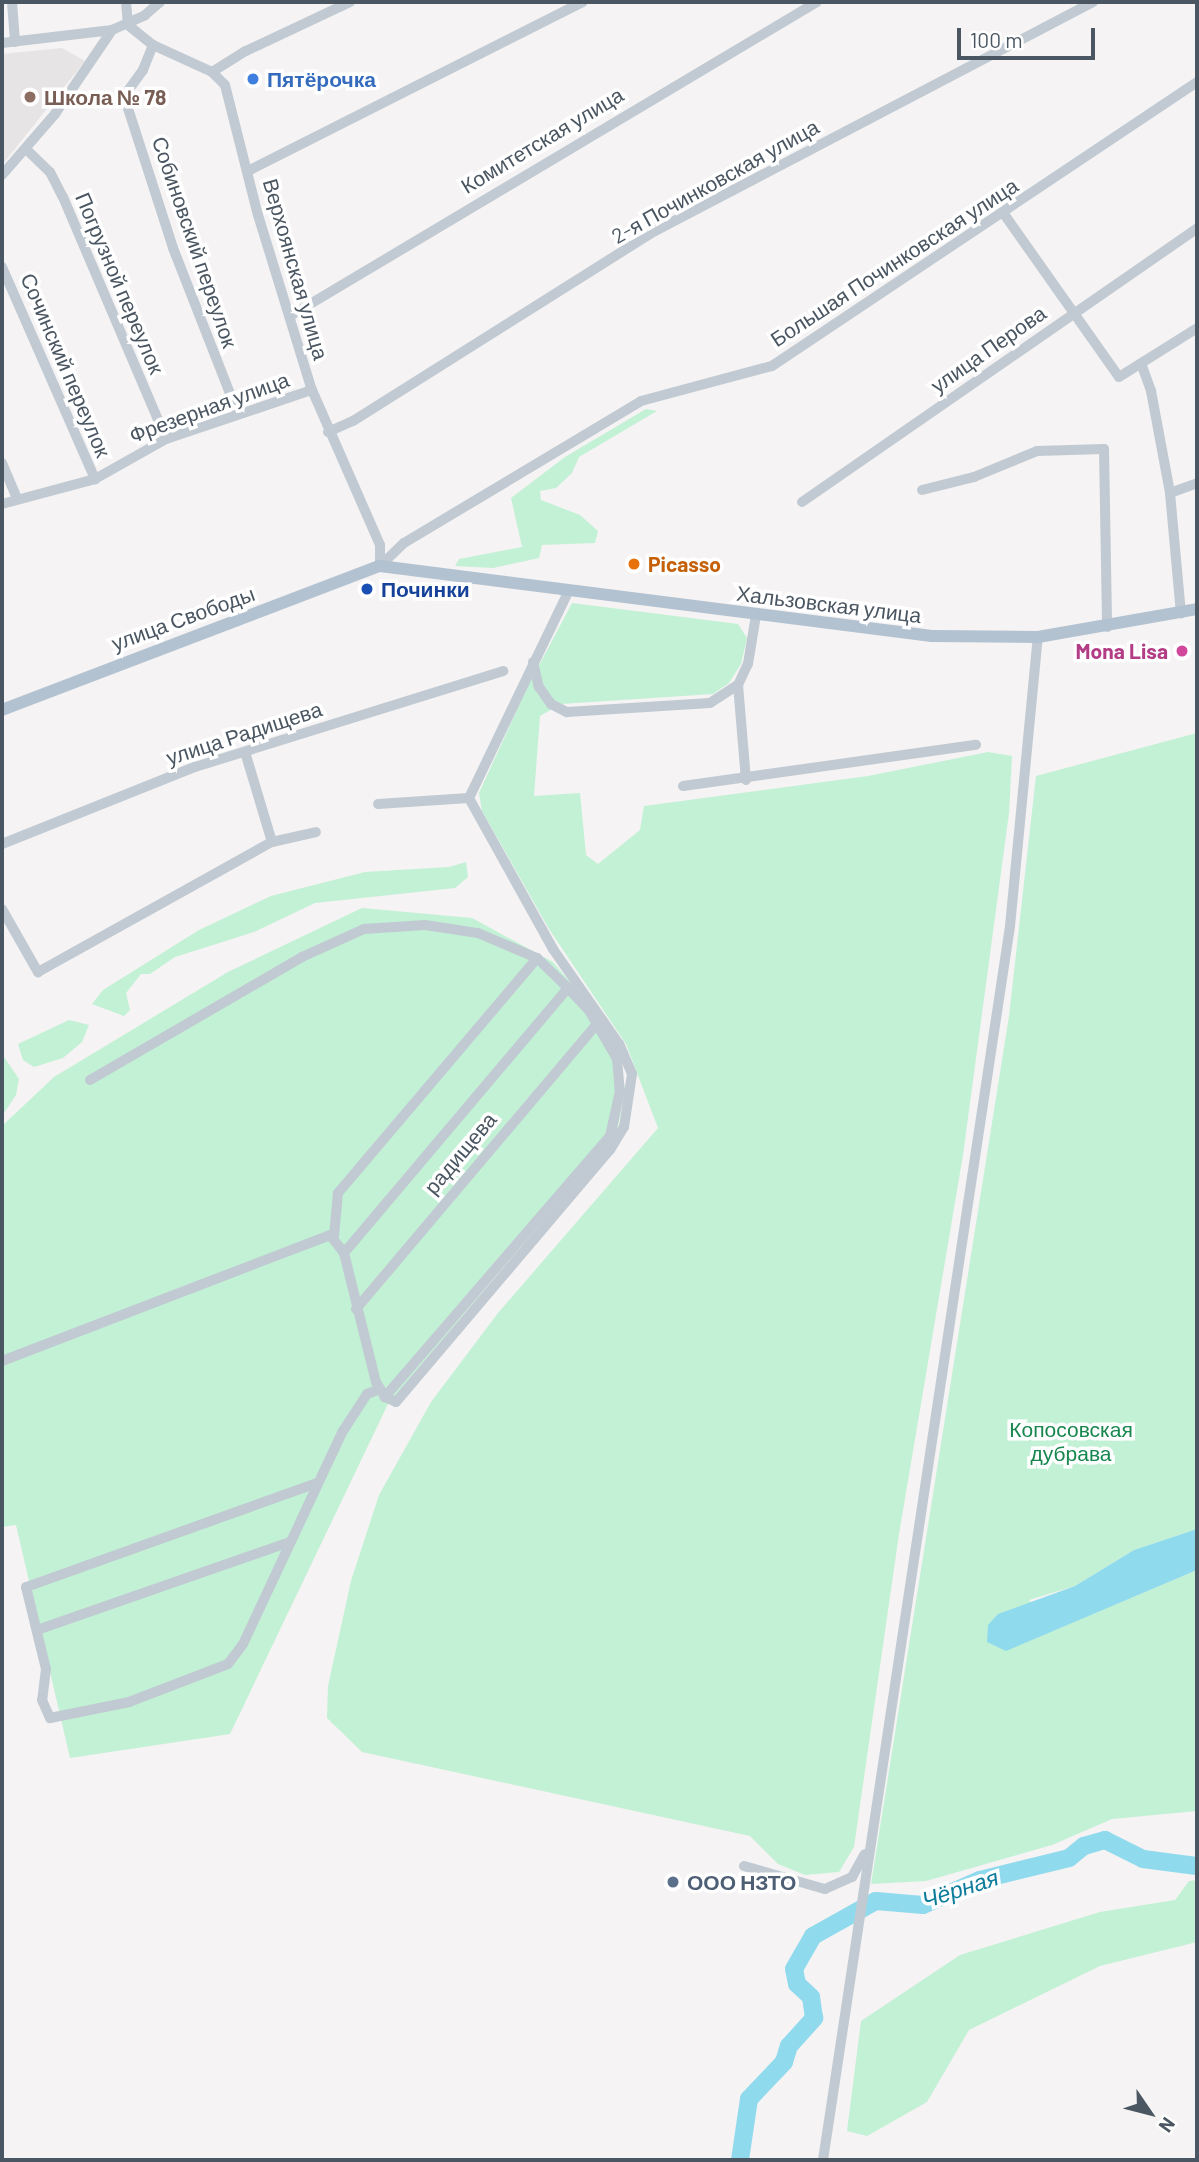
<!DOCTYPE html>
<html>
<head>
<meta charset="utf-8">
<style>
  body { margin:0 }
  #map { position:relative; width:1199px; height:2162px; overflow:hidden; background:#f5f3f3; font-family:Barlow,sans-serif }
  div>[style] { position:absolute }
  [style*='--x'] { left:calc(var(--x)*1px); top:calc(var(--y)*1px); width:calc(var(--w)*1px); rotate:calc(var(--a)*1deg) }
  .education>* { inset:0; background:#e6e4e5 }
  .green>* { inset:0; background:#c3f1d5 }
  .water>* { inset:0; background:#90daee }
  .river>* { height:18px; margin:-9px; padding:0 9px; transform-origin:9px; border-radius:9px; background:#90daee }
  .minor>* { height:10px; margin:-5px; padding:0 5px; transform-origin:5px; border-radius:5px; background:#c1cad2 }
  .major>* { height:12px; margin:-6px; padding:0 6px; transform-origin:6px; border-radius:6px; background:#b3c2d1 }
  .dots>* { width:19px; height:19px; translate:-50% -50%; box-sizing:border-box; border:4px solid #fff; border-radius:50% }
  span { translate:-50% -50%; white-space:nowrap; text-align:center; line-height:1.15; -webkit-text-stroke:7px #fff; paint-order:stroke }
  .shop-label { font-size:21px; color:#366cbe; font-weight:700 }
  .left { translate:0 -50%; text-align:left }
  .education-label { font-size:21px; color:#785e54; font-weight:700 }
  .street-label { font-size:21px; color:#4a5661 }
  .food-label { font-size:21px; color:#c56008; font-weight:700 }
  .transit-label { font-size:21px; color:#164399; font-weight:700 }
  .hotel-label { font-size:21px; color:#b23c85; font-weight:700 }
  .right { translate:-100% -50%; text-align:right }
  .park-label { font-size:21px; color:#17864f }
  .service-label { font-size:21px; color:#4e5e75; font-weight:700 }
  .water-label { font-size:23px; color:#0c7c9b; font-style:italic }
  .frame { position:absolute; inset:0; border:4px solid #4a5661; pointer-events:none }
  .north { position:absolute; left:1115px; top:2078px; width:70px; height:70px; -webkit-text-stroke:5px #fff; paint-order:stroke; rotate:125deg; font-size:19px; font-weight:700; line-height:28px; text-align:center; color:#4a5661 }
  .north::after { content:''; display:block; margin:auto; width:24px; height:32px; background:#4a5661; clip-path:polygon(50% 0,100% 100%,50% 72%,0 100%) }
  .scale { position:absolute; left:957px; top:28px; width:138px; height:32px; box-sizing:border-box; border:4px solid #4a5661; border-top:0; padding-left:9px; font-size:21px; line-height:24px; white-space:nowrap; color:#4a5661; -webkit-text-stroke:5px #fff; paint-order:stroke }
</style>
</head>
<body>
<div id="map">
  <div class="education">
    <div style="clip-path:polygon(62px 48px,85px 61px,2px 165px,2px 54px)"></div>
  </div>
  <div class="green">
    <div style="clip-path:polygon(646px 409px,657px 411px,579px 457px,572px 473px,556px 488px,540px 491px,541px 500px,580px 515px,598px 531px,595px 543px,542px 545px,539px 558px,493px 568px,455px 566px,459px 559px,522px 547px,511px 498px,565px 457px)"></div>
    <div style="clip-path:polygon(572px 603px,738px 624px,747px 638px,741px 664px,729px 683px,713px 694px,561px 704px,540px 716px,534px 796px,580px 793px,586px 855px,598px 864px,640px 830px,644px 806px,868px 776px,988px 752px,1012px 756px,1009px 813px,963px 1155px,899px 1534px,854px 1847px,839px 1872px,805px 1875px,778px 1864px,750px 1836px,362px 1752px,327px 1718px,328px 1686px,351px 1581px,379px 1495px,431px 1402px,498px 1313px,658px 1128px,626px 1044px,549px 929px,482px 811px,479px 793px,527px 688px)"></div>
    <div style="clip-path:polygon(1197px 733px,1197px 1529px,1134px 1550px,1075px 1586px,1029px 1600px,1052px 1631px,1197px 1570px,1197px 1811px,1112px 1819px,1052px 1845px,926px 1881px,871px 1884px,1009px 1016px,1036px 776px)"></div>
    <div style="clip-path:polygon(466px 862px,468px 877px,455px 888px,315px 903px,254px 932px,175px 957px,150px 974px,141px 974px,126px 993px,130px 1010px,124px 1016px,92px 1004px,103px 990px,199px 930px,271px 896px,365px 872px,449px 867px)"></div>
    <div style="clip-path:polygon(362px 908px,472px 918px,553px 962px,599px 1016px,618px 1050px,625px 1089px,617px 1133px,388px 1404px,230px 1734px,70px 1758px,16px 1525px,2px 1527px,2px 1126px,54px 1077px,228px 972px)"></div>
    <div style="clip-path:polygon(69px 1020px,89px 1025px,82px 1042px,63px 1058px,34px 1067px,23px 1060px,18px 1044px)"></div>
    <div style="clip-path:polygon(2px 1054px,19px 1079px,16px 1095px,2px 1116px)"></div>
    <div style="clip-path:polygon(1197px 1880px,1197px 1942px,1100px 1966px,969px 2030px,927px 2102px,867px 2136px,847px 2131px,861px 2021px,960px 1955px,1100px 1912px,1175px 1900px,1189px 1881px)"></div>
  </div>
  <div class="water">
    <div style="clip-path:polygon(1197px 1529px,1197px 1570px,1006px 1651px,987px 1642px,988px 1625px,998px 1614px,1075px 1586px,1134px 1550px)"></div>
  </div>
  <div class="river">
    <div style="--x:740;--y:2160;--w:62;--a:-81.6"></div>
    <div style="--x:749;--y:2099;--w:51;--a:-46.6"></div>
    <div style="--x:784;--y:2062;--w:17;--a:-73"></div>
    <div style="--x:789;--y:2046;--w:38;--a:-48"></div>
    <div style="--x:814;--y:2018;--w:21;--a:-98"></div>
    <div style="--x:811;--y:1997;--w:19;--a:-137"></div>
    <div style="--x:797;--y:1984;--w:15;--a:-101"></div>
    <div style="--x:794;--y:1969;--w:38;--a:-60"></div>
    <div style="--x:813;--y:1936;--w:72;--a:-29.1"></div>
    <div style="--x:876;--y:1901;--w:47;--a:4.9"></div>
    <div style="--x:923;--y:1905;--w:62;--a:-23.7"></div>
    <div style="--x:980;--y:1880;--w:92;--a:-13.9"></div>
    <div style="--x:1069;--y:1858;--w:19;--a:-39"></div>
    <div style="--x:1084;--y:1846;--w:22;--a:-16"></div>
    <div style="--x:1105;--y:1840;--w:42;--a:26.6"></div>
    <div style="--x:1143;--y:1859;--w:54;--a:7.4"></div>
  </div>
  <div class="minor">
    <div style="--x:12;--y:2;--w:40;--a:85.7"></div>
    <div style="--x:126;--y:2;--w:23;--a:85"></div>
    <div style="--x:128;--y:25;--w:32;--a:39"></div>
    <div style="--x:153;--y:45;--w:65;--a:24.6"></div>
    <div style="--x:212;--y:72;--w:18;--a:45"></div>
    <div style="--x:225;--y:85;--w:134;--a:75.8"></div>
    <div style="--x:258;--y:215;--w:183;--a:72.9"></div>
    <div style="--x:312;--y:390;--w:169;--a:66.3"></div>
    <div style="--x:380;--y:545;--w:21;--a:90"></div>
    <div style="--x:2;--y:43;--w:111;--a:-6.7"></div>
    <div style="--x:112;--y:30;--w:36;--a:-24"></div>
    <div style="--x:145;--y:15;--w:20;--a:-41"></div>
    <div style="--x:153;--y:45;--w:27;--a:112"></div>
    <div style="--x:143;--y:70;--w:32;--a:126"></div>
    <div style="--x:124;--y:96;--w:160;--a:72.1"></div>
    <div style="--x:173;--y:248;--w:178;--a:68.6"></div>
    <div style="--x:212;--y:72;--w:40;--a:-32"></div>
    <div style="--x:246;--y:51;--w:115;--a:-25.2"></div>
    <div style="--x:27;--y:150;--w:32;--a:44"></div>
    <div style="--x:50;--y:172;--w:28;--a:63"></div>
    <div style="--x:63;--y:197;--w:263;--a:66.9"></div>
    <div style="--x:248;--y:171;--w:375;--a:-26.8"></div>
    <div style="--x:2;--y:175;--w:81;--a:-49"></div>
    <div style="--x:55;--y:114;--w:102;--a:-55.8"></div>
    <div style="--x:1004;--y:214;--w:199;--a:54.8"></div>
    <div style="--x:1119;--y:377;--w:92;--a:-32.1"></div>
    <div style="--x:2;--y:267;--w:232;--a:66.3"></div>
    <div style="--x:290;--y:316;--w:613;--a:-30.79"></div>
    <div style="--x:1142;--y:366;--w:27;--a:70"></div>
    <div style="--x:1151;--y:391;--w:104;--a:79.4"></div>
    <div style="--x:1170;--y:493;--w:121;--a:84.8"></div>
    <div style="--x:328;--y:432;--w:27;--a:-24"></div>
    <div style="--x:353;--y:421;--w:357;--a:-32.2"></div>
    <div style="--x:655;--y:231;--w:494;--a:-27.6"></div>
    <div style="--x:2;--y:463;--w:38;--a:67"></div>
    <div style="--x:922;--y:490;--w:54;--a:-14"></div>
    <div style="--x:974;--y:477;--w:68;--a:-22.4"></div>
    <div style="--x:1037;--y:451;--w:67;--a:-1.7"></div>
    <div style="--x:1104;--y:449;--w:178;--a:89"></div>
    <div style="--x:1170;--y:493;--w:29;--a:-20"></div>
    <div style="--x:802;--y:502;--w:481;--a:-34.7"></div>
    <div style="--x:2;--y:504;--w:96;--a:-15"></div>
    <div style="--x:95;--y:479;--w:81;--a:-29.4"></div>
    <div style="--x:166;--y:439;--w:154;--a:-18.6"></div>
    <div style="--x:380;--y:566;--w:33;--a:-44"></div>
    <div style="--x:404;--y:543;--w:276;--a:-30.9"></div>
    <div style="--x:641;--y:401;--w:136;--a:-15"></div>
    <div style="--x:772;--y:366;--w:511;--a:-33.75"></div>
    <div style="--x:533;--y:662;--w:26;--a:77"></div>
    <div style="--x:539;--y:687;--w:21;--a:55"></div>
    <div style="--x:551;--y:704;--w:18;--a:27"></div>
    <div style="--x:567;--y:712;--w:143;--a:-3.6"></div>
    <div style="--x:710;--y:703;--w:33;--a:-33"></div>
    <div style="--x:245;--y:752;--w:94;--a:73.3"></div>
    <div style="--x:746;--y:780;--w:95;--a:-94.8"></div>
    <div style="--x:738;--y:685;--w:23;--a:-65"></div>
    <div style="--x:748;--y:664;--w:50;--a:-80.7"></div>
    <div style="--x:683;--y:786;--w:296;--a:-8"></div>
    <div style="--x:378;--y:804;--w:91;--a:-3.8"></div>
    <div style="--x:2;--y:844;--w:208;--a:-21.8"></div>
    <div style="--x:195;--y:767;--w:323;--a:-17.3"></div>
    <div style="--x:2;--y:909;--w:73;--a:60.3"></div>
    <div style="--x:38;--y:972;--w:268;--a:-29.1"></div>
    <div style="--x:272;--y:842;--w:45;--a:-12.8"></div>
    <div style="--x:90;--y:1080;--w:245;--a:-30.1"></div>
    <div style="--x:302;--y:957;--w:68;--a:-24.3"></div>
    <div style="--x:364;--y:929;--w:61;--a:-3.8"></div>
    <div style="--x:425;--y:925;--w:54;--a:8.6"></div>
    <div style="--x:478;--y:933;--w:64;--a:23"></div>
    <div style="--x:537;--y:958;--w:43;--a:44.1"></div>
    <div style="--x:568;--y:988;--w:33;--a:47"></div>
    <div style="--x:590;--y:1012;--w:54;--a:60.1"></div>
    <div style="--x:617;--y:1059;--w:32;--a:85"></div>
    <div style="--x:620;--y:1091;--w:46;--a:102.5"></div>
    <div style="--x:610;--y:1136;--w:345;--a:130.8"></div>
    <div style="--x:334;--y:1236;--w:43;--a:-84.7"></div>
    <div style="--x:338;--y:1193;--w:308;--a:-49.7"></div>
    <div style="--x:344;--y:1253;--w:347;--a:-49.8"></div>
    <div style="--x:356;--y:1309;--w:373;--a:-49.8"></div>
    <div style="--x:2;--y:1361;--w:351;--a:-21"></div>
    <div style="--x:330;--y:1235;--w:23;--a:52"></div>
    <div style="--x:344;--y:1253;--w:133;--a:76.1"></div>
    <div style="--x:376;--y:1382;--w:17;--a:59"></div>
    <div style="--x:385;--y:1397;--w:12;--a:24"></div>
    <div style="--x:396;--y:1402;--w:331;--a:-49.7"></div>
    <div style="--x:610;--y:1150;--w:27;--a:-59"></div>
    <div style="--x:624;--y:1127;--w:54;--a:-81.4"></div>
    <div style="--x:632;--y:1074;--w:33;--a:-113"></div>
    <div style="--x:619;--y:1044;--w:116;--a:-124.8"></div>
    <div style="--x:553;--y:949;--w:173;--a:-119.1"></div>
    <div style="--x:469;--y:798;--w:231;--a:-64.3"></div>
    <div style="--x:317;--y:1483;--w:309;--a:160.3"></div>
    <div style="--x:26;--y:1587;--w:84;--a:76.3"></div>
    <div style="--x:46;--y:1669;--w:31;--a:97"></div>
    <div style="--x:42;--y:1700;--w:20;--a:66"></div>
    <div style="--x:50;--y:1718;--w:81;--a:-11.4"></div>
    <div style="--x:129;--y:1702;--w:106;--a:-21"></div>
    <div style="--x:228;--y:1664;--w:25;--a:-53"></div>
    <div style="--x:243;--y:1644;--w:235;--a:-64.9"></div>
    <div style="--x:343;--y:1431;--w:44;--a:-57"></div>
    <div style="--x:367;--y:1394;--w:14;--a:-21"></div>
    <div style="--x:37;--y:1630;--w:268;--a:-19.2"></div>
    <div style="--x:744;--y:1866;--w:84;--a:15.9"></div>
    <div style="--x:825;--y:1889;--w:30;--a:-24"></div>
    <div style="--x:852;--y:1877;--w:26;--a:-61"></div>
    <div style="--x:823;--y:2160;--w:1248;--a:-81.38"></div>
    <div style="--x:1010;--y:926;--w:290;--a:-84.5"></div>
  </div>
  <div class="major">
    <div style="--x:2;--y:710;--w:404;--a:-20.9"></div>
    <div style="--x:380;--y:566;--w:556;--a:7.23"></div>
    <div style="--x:932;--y:636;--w:106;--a:0.5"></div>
    <div style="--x:1038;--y:637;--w:161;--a:-10"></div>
  </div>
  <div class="dots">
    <div style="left:253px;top:79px;background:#3f7fe0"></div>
    <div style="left:30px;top:97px;background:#8d6e63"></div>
    <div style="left:634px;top:564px;background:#e8710a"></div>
    <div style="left:367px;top:589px;background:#1a4fb4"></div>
    <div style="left:1182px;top:651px;background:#d1479c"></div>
    <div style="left:673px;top:1882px;background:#5c6f8a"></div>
  </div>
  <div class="shop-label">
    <span class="left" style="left:267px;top:79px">Пятёрочка</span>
  </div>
  <div class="education-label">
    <span class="left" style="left:44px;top:97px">Школа № 78</span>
  </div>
  <div class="street-label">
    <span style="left:542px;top:140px;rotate:-31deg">Комитетская улица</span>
    <span style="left:715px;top:181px;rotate:-29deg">2-я Починковская улица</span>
    <span style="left:195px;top:242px;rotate:71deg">Собиновский переулок</span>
    <span style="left:894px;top:262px;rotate:-33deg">Большая Починковская улица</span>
    <span style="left:296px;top:269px;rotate:74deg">Верхоянская улица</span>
    <span style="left:120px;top:283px;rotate:67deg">Погрузной переулок</span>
    <span style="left:988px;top:349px;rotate:-35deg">улица Перова</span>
    <span style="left:66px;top:365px;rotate:67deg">Сочинский переулок</span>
    <span style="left:209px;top:407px;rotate:-20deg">Фрезерная улица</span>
    <span style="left:829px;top:604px;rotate:7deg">Хальзовская улица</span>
    <span style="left:183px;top:618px;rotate:-20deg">улица Свободы</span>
    <span style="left:244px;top:733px;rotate:-18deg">улица Радищева</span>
    <span style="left:460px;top:1153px;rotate:-50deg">радищева</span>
  </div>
  <div class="food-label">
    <span class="left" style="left:648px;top:564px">Picasso</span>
  </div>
  <div class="transit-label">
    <span class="left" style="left:381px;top:589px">Починки</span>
  </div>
  <div class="hotel-label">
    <span class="right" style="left:1168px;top:651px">Mona Lisa</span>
  </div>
  <div class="park-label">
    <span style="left:1071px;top:1441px">Копосовская<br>дубрава</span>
  </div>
  <div class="service-label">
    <span class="left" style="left:687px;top:1882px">ООО НЗТО</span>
  </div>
  <div class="water-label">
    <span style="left:960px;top:1888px;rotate:-18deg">Чёрная</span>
  </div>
  <div class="frame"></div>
  <div class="north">N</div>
  <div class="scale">100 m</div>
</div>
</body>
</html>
